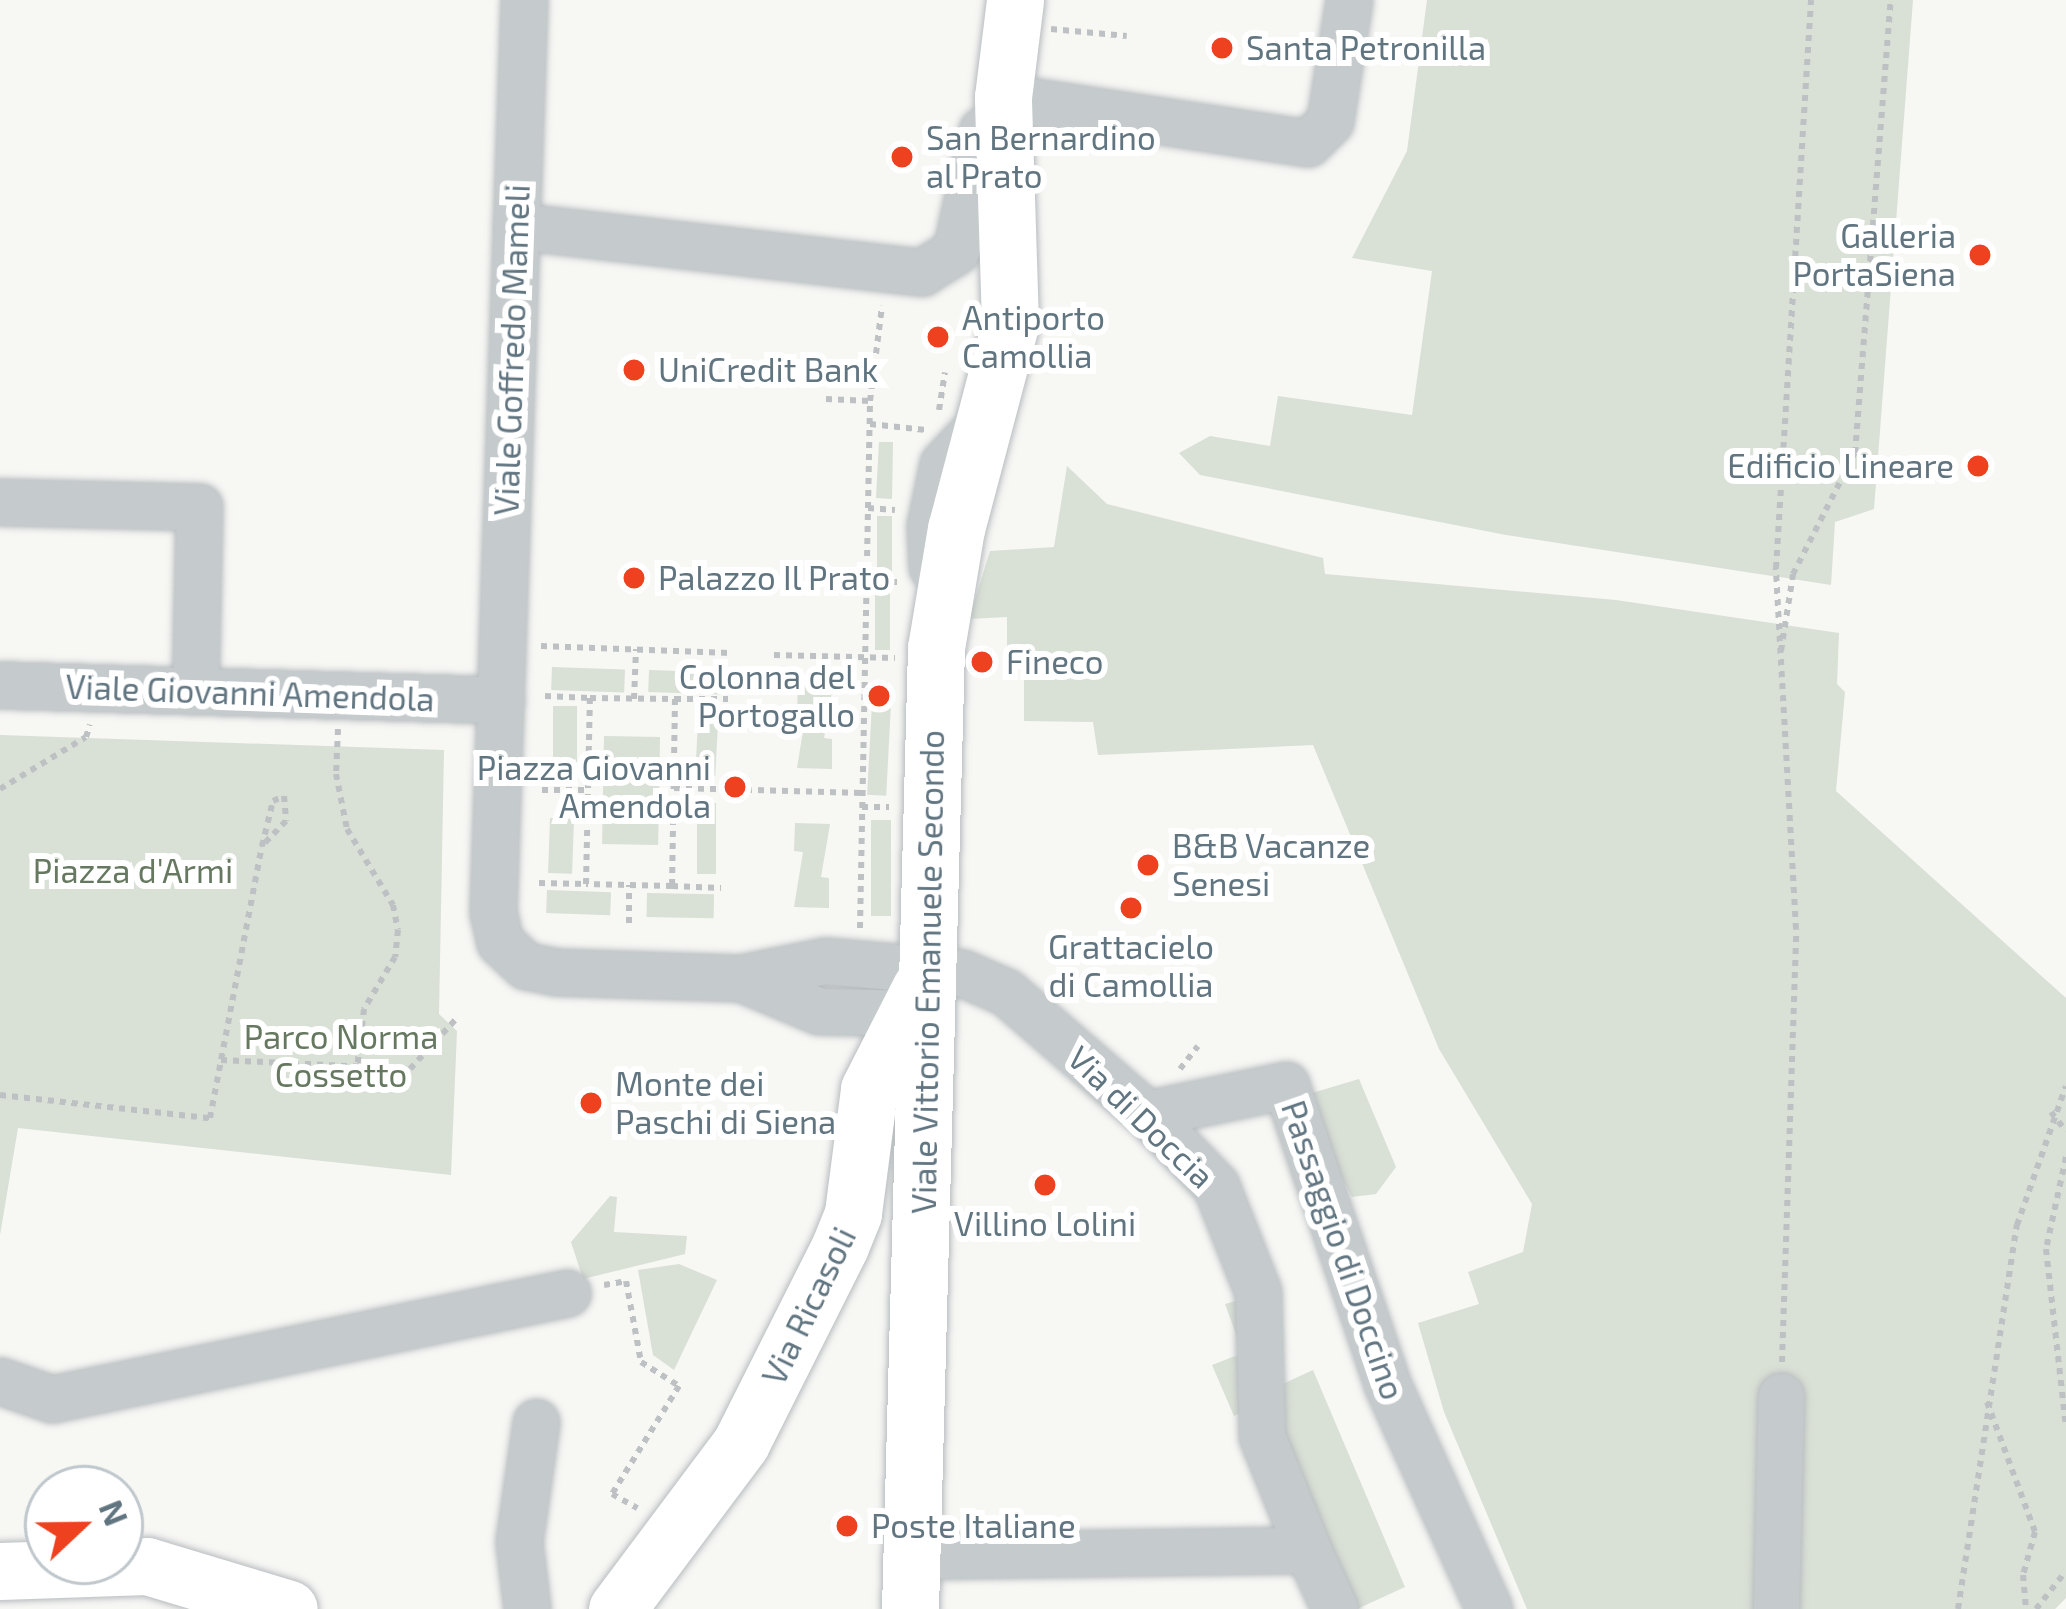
<!DOCTYPE html>
<html>
<head>
<meta charset="utf-8">
<style>
  body { margin:0 }
  #map { position:relative; width:2066px; height:1609px; overflow:hidden; background:#f7f7f4; font-family:"Exo 2",sans-serif }
  div>[style] { position:absolute }
  [style*='--x'] { left:calc(var(--x)*1px); top:calc(var(--y)*1px); width:calc(var(--w)*1px); rotate:calc(var(--a)*1deg) }
  .green>* { inset:0; background:#d9e0d5; transform-origin:0 0 }
  .path>* { height:6px; margin-top:-3px; transform-origin:0; background:repeating-linear-gradient(90deg,#bec1c3 0 6px,transparent 0 12px) }
  .roads { filter:drop-shadow(0 0 3px #b8bdc0) drop-shadow(0 0 3px #b8bdc0) }
  .minor>* { height:45px; margin:-22.5px; padding:0 22.5px; transform-origin:22.5px; border-radius:22.5px; background:#c5cacc }
  .major>* { height:57px; margin:-28.5px; padding:0 28.5px; transform-origin:28.5px; border-radius:28.5px; background:#fff }
  .dots>* { width:33px; height:33px; translate:-50% -50%; box-sizing:border-box; border:6px solid #fff; border-radius:50% }
  span { translate:-50% -50%; white-space:nowrap; text-align:center; line-height:1.15; -webkit-text-stroke:12px #fff; paint-order:stroke }
  .poi-label { font-size:33px; color:#617581 }
  .left { translate:0 -50%; text-align:left }
  .right { translate:-100% -50%; text-align:right }
  .street-label { font-size:33px; color:#617581 }
  .park-label { font-size:33px; color:#667960 }
  .north { position:absolute; left:24px; top:1465px; width:120px; height:120px; box-sizing:border-box; background:#fff; border:3px solid #c0c8cd; border-radius:50%; rotate:68deg; font-size:33px; font-weight:700; line-height:48px; text-align:center; color:#617581 }
  .north::after { content:''; display:block; margin:auto; width:42px; height:54px; background:#ed411f; clip-path:polygon(50% 0,100% 100%,50% 72%,0 100%) }
</style>
</head>
<body>
<div id="map">
  <div class="green">
    <div style="clip-path:polygon(1427px 0,1913px 0,1874px 509px,1835px 522px,1831px 585px,1506px 535px,1200px 475px,1179px 453px,1210px 436px,1270px 446px,1278px 396px,1412px 415px,1432px 271px,1352px 258px,1407px 151px)"></div>
    <div style="clip-path:polygon(879px 442px,893px 442px,892px 499px,876px 498px)"></div>
    <div style="clip-path:polygon(1067px 466px,1107px 504px,1323px 558px,1325px 574px,1616px 600px,1839px 633px,1837px 684px,1845px 692px,1836px 791px,2066px 998px,2066px 1598px,2055px 1609px,1527px 1609px,1444px 1412px,1418px 1323px,1479px 1304px,1468px 1272px,1523px 1252px,1532px 1204px,1439px 1049px,1313px 745px,1098px 755px,1093px 722px,1024px 721px,1024px 647px,1007px 647px,1007px 617px,969px 619px,990px 551px,1054px 547px)"></div>
    <div style="left:877px;top:516px;width:15px;height:59px"></div>
    <div style="left:875px;top:590px;width:15px;height:60px"></div>
    <div style="left:552px;top:667px;width:73px;height:23px;rotate:2deg"></div>
    <div style="left:649px;top:670px;width:73px;height:22px;rotate:2deg"></div>
    <div style="clip-path:polygon(798px 684px,833px 685px,824px 738px,832px 739px,832px 769px,797px 768px,806px 713px,797px 712px)"></div>
    <div style="left:699px;top:703px;width:20px;height:72px;rotate:3deg"></div>
    <div style="left:872px;top:703px;width:19px;height:92px;rotate:3deg"></div>
    <div style="left:553px;top:706px;width:24px;height:56px"></div>
    <div style="clip-path:polygon(0 735px,444px 750px,439px 1014px,457px 1031px,451px 1175px,18px 1128px,0 1235px)"></div>
    <div style="left:604px;top:736px;width:56px;height:108px;rotate:1deg"></div>
    <div style="left:697px;top:803px;width:19px;height:71px"></div>
    <div style="left:550px;top:818px;width:24px;height:55px;rotate:2deg"></div>
    <div style="left:871px;top:820px;width:20px;height:96px"></div>
    <div style="clip-path:polygon(795px 823px,830px 824px,821px 877px,829px 878px,829px 908px,794px 907px,803px 852px,794px 851px)"></div>
    <div style="left:547px;top:890px;width:64px;height:23px;rotate:2deg"></div>
    <div style="left:647px;top:893px;width:67px;height:24px;rotate:1deg"></div>
    <div style="clip-path:polygon(1359px 1079px,1396px 1167px,1376px 1194px,1352px 1197px,1301px 1104px,1302px 1096px)"></div>
    <div style="clip-path:polygon(610px 1196px,617px 1197px,614px 1232px,687px 1236px,685px 1254px,583px 1279px,571px 1242px)"></div>
    <div style="clip-path:polygon(679px 1264px,717px 1280px,674px 1370px,653px 1355px,638px 1270px)"></div>
    <div style="clip-path:polygon(1247px 1298px,1246px 1410px,1234px 1416px,1212px 1365px,1243px 1353px,1225px 1304px)"></div>
    <div style="clip-path:polygon(1313px 1370px,1405px 1587px,1357px 1609px,1275px 1442px,1274px 1388px)"></div>
  </div>
  <div class="path">
    <div style="--x:1051;--y:29;--w:76;--a:5.3"></div>
    <div style="--x:826;--y:399;--w:44;--a:2.6"></div>
    <div style="--x:939;--y:410;--w:38;--a:-81"></div>
    <div style="--x:870;--y:424;--w:56;--a:6.1"></div>
    <div style="--x:868;--y:508;--w:27;--a:4"></div>
    <div style="--x:867;--y:582;--w:32;--a:0"></div>
    <div style="--x:541;--y:646;--w:189;--a:2.1"></div>
    <div style="--x:1781;--y:651;--w:78;--a:-81.1"></div>
    <div style="--x:1793;--y:574;--w:136;--a:-62.9"></div>
    <div style="--x:1855;--y:453;--w:454;--a:-85.5"></div>
    <div style="--x:774;--y:655;--w:121;--a:1.4"></div>
    <div style="--x:545;--y:696;--w:45;--a:2.5"></div>
    <div style="--x:590;--y:698;--w:85;--a:0.7"></div>
    <div style="--x:675;--y:699;--w:187;--a:90.9"></div>
    <div style="--x:672;--y:886;--w:86;--a:-178.7"></div>
    <div style="--x:586;--y:884;--w:186;--a:-88.8"></div>
    <div style="--x:634;--y:699;--w:50;--a:-87.7"></div>
    <div style="--x:675;--y:699;--w:53;--a:0"></div>
    <div style="--x:338;--y:729;--w:45;--a:92.5"></div>
    <div style="--x:336;--y:774;--w:56;--a:78.7"></div>
    <div style="--x:347;--y:829;--w:89;--a:58.8"></div>
    <div style="--x:393;--y:905;--w:25;--a:79"></div>
    <div style="--x:398;--y:930;--w:27;--a:96"></div>
    <div style="--x:395;--y:957;--w:61;--a:120.8"></div>
    <div style="--x:364;--y:1009;--w:60;--a:96.7"></div>
    <div style="--x:674;--y:788;--w:189;--a:1.5"></div>
    <div style="--x:0;--y:789;--w:100;--a:-31.2"></div>
    <div style="--x:86;--y:737;--w:13;--a:-72"></div>
    <div style="--x:542;--y:790;--w:46;--a:0"></div>
    <div style="--x:862;--y:807;--w:27;--a:0"></div>
    <div style="--x:539;--y:883;--w:47;--a:1.2"></div>
    <div style="--x:672;--y:886;--w:49;--a:2.3"></div>
    <div style="--x:629;--y:923;--w:38;--a:-90"></div>
    <div style="--x:860;--y:928;--w:527;--a:-88.91"></div>
    <div style="--x:870;--y:401;--w:96;--a:-82.8"></div>
    <div style="--x:221;--y:1060;--w:189;--a:2.7"></div>
    <div style="--x:410;--y:1069;--w:68;--a:-47.4"></div>
    <div style="--x:1180;--y:1069;--w:29;--a:-52"></div>
    <div style="--x:0;--y:1095;--w:211;--a:6.3"></div>
    <div style="--x:210;--y:1118;--w:277;--a:-79.2"></div>
    <div style="--x:262;--y:846;--w:46;--a:-76.3"></div>
    <div style="--x:273;--y:801;--w:12;--a:-24"></div>
    <div style="--x:284;--y:796;--w:25;--a:85"></div>
    <div style="--x:286;--y:821;--w:35;--a:134"></div>
    <div style="--x:2051;--y:1112;--w:24;--a:52"></div>
    <div style="--x:2066;--y:1157;--w:94;--a:102.3"></div>
    <div style="--x:2046;--y:1249;--w:178;--a:83.6"></div>
    <div style="--x:604;--y:1285;--w:22;--a:-10"></div>
    <div style="--x:626;--y:1281;--w:82;--a:79.5"></div>
    <div style="--x:641;--y:1362;--w:45;--a:32.3"></div>
    <div style="--x:679;--y:1386;--w:127;--a:121.8"></div>
    <div style="--x:612;--y:1494;--w:29;--a:29"></div>
    <div style="--x:1782;--y:1362;--w:433;--a:-88.1"></div>
    <div style="--x:1796;--y:929;--w:362;--a:-93.2"></div>
    <div style="--x:1776;--y:568;--w:569;--a:-86.47"></div>
    <div style="--x:1987;--y:1402;--w:139;--a:69.7"></div>
    <div style="--x:2035;--y:1532;--w:45;--a:105.6"></div>
    <div style="--x:2023;--y:1575;--w:34;--a:85"></div>
    <div style="--x:1958;--y:1609;--w:389;--a:-81.3"></div>
    <div style="--x:2017;--y:1225;--w:147;--a:-70.6"></div>
    <div style="--x:2036;--y:1609;--w:48;--a:-51.7"></div>
  </div>
  <div class="roads">
    <div class="minor">
      <div style="--x:524;--y:0;--w:913;--a:91.95"></div>
      <div style="--x:493;--y:912;--w:31;--a:77"></div>
      <div style="--x:500;--y:942;--w:35;--a:43"></div>
      <div style="--x:526;--y:966;--w:31;--a:11"></div>
      <div style="--x:556;--y:972;--w:185;--a:1.9"></div>
      <div style="--x:741;--y:978;--w:86;--a:-11.4"></div>
      <div style="--x:825;--y:961;--w:138;--a:5"></div>
      <div style="--x:962;--y:973;--w:48;--a:23.4"></div>
      <div style="--x:1006;--y:992;--w:186;--a:40.9"></div>
      <div style="--x:1147;--y:1114;--w:100;--a:46.2"></div>
      <div style="--x:1216;--y:1186;--w:114;--a:68.4"></div>
      <div style="--x:1258;--y:1292;--w:144;--a:88.4"></div>
      <div style="--x:1262;--y:1436;--w:123;--a:68"></div>
      <div style="--x:1003;--y:97;--w:308;--a:8.6"></div>
      <div style="--x:1308;--y:143;--w:31;--a:-45"></div>
      <div style="--x:1330;--y:121;--w:122;--a:-81.1"></div>
      <div style="--x:516;--y:226;--w:409;--a:6.5"></div>
      <div style="--x:922;--y:272;--w:40;--a:-32"></div>
      <div style="--x:956;--y:251;--w:123;--a:-77.8"></div>
      <div style="--x:982;--y:131;--w:26;--a:-37"></div>
      <div style="--x:0;--y:502;--w:199;--a:1.4"></div>
      <div style="--x:199;--y:507;--w:184;--a:91.2"></div>
      <div style="--x:932;--y:567;--w:41;--a:-92.8"></div>
      <div style="--x:930;--y:526;--w:63;--a:-78.2"></div>
      <div style="--x:943;--y:464;--w:62;--a:-47"></div>
      <div style="--x:0;--y:685;--w:501;--a:1.71"></div>
      <div style="--x:741;--y:978;--w:85;--a:22.9"></div>
      <div style="--x:819;--y:1011;--w:108;--a:1.1"></div>
      <div style="--x:1147;--y:1114;--w:142;--a:-11.8"></div>
      <div style="--x:1286;--y:1085;--w:316;--a:71.3"></div>
      <div style="--x:1387;--y:1384;--w:247;--a:65.6"></div>
      <div style="--x:0;--y:1381;--w:55;--a:19.1"></div>
      <div style="--x:52;--y:1399;--w:526;--a:-11.63"></div>
      <div style="--x:912;--y:1556;--w:396;--a:-0.9"></div>
      <div style="--x:1308;--y:1550;--w:65;--a:65.4"></div>
      <div style="--x:527;--y:1609;--w:67;--a:-96.8"></div>
      <div style="--x:519;--y:1542;--w:121;--a:-81.9"></div>
      <div style="--x:1776;--y:1609;--w:213;--a:-88.7"></div>
    </div>
    <div class="major">
      <div style="--x:0;--y:1571;--w:147;--a:-1.9"></div>
      <div style="--x:147;--y:1566;--w:148;--a:16.8"></div>
      <div style="--x:617;--y:1609;--w:207;--a:-53.2"></div>
      <div style="--x:741;--y:1443;--w:220;--a:-63.3"></div>
      <div style="--x:840;--y:1246;--w:35;--a:-68"></div>
      <div style="--x:853;--y:1213;--w:125;--a:-82.6"></div>
      <div style="--x:869;--y:1089;--w:114;--a:-63"></div>
      <div style="--x:910;--y:1609;--w:961;--a:-88.45"></div>
      <div style="--x:936;--y:648;--w:121;--a:-80.5"></div>
      <div style="--x:956;--y:529;--w:212;--a:-75.2"></div>
      <div style="--x:1010;--y:324;--w:227;--a:-91.8"></div>
      <div style="--x:1003;--y:97;--w:98;--a:-82.9"></div>
    </div>
  </div>
  <div class="dots">
    <div style="left:1222px;top:48px;background:#ed411f"></div>
    <div style="left:902px;top:157px;background:#ed411f"></div>
    <div style="left:1980px;top:255px;background:#ed411f"></div>
    <div style="left:938px;top:337px;background:#ed411f"></div>
    <div style="left:634px;top:370px;background:#ed411f"></div>
    <div style="left:1978px;top:466px;background:#ed411f"></div>
    <div style="left:634px;top:578px;background:#ed411f"></div>
    <div style="left:982px;top:662px;background:#ed411f"></div>
    <div style="left:879px;top:696px;background:#ed411f"></div>
    <div style="left:735px;top:787px;background:#ed411f"></div>
    <div style="left:1148px;top:865px;background:#ed411f"></div>
    <div style="left:1131px;top:908px;background:#ed411f"></div>
    <div style="left:591px;top:1103px;background:#ed411f"></div>
    <div style="left:1045px;top:1185px;background:#ed411f"></div>
    <div style="left:847px;top:1526px;background:#ed411f"></div>
  </div>
  <div class="poi-label">
    <span class="left" style="left:1246px;top:48px">Santa Petronilla</span>
    <span class="left" style="left:926px;top:157px">San Bernardino<br>al Prato</span>
    <span class="right" style="left:1956px;top:255px">Galleria<br>PortaSiena</span>
    <span class="left" style="left:962px;top:337px">Antiporto<br>Camollia</span>
    <span class="left" style="left:658px;top:370px">UniCredit Bank</span>
    <span class="right" style="left:1954px;top:466px">Edificio Lineare</span>
    <span class="left" style="left:658px;top:578px">Palazzo Il Prato</span>
    <span class="left" style="left:1006px;top:662px">Fineco</span>
    <span class="right" style="left:855px;top:696px">Colonna del<br>Portogallo</span>
    <span class="right" style="left:711px;top:787px">Piazza Giovanni<br>Amendola</span>
    <span class="left" style="left:1172px;top:865px">B&amp;B Vacanze<br>Senesi</span>
    <span style="left:1131px;top:966px">Grattacielo<br>di Camollia</span>
    <span class="left" style="left:615px;top:1103px">Monte dei<br>Paschi di Siena</span>
    <span style="left:1045px;top:1224px">Villino Lolini</span>
    <span class="left" style="left:871px;top:1526px">Poste Italiane</span>
  </div>
  <div class="street-label">
    <span style="left:512px;top:350px;rotate:-88deg">Viale Goffredo Mameli</span>
    <span style="left:250px;top:693px;rotate:2deg">Viale Giovanni Amendola</span>
    <span style="left:928px;top:972px;rotate:-89deg">Viale Vittorio Emanuele Secondo</span>
    <span style="left:1141px;top:1117px;rotate:44deg">Via di Doccia</span>
    <span style="left:1343px;top:1250px;rotate:71deg">Passaggio di Doccino</span>
    <span style="left:809px;top:1306px;rotate:-64deg">Via Ricasoli</span>
  </div>
  <div class="park-label">
    <span style="left:133px;top:871px">Piazza d'Armi</span>
    <span style="left:341px;top:1056px">Parco Norma<br>Cossetto</span>
  </div>
  <div class="north">N</div>
</div>
</body>
</html>
